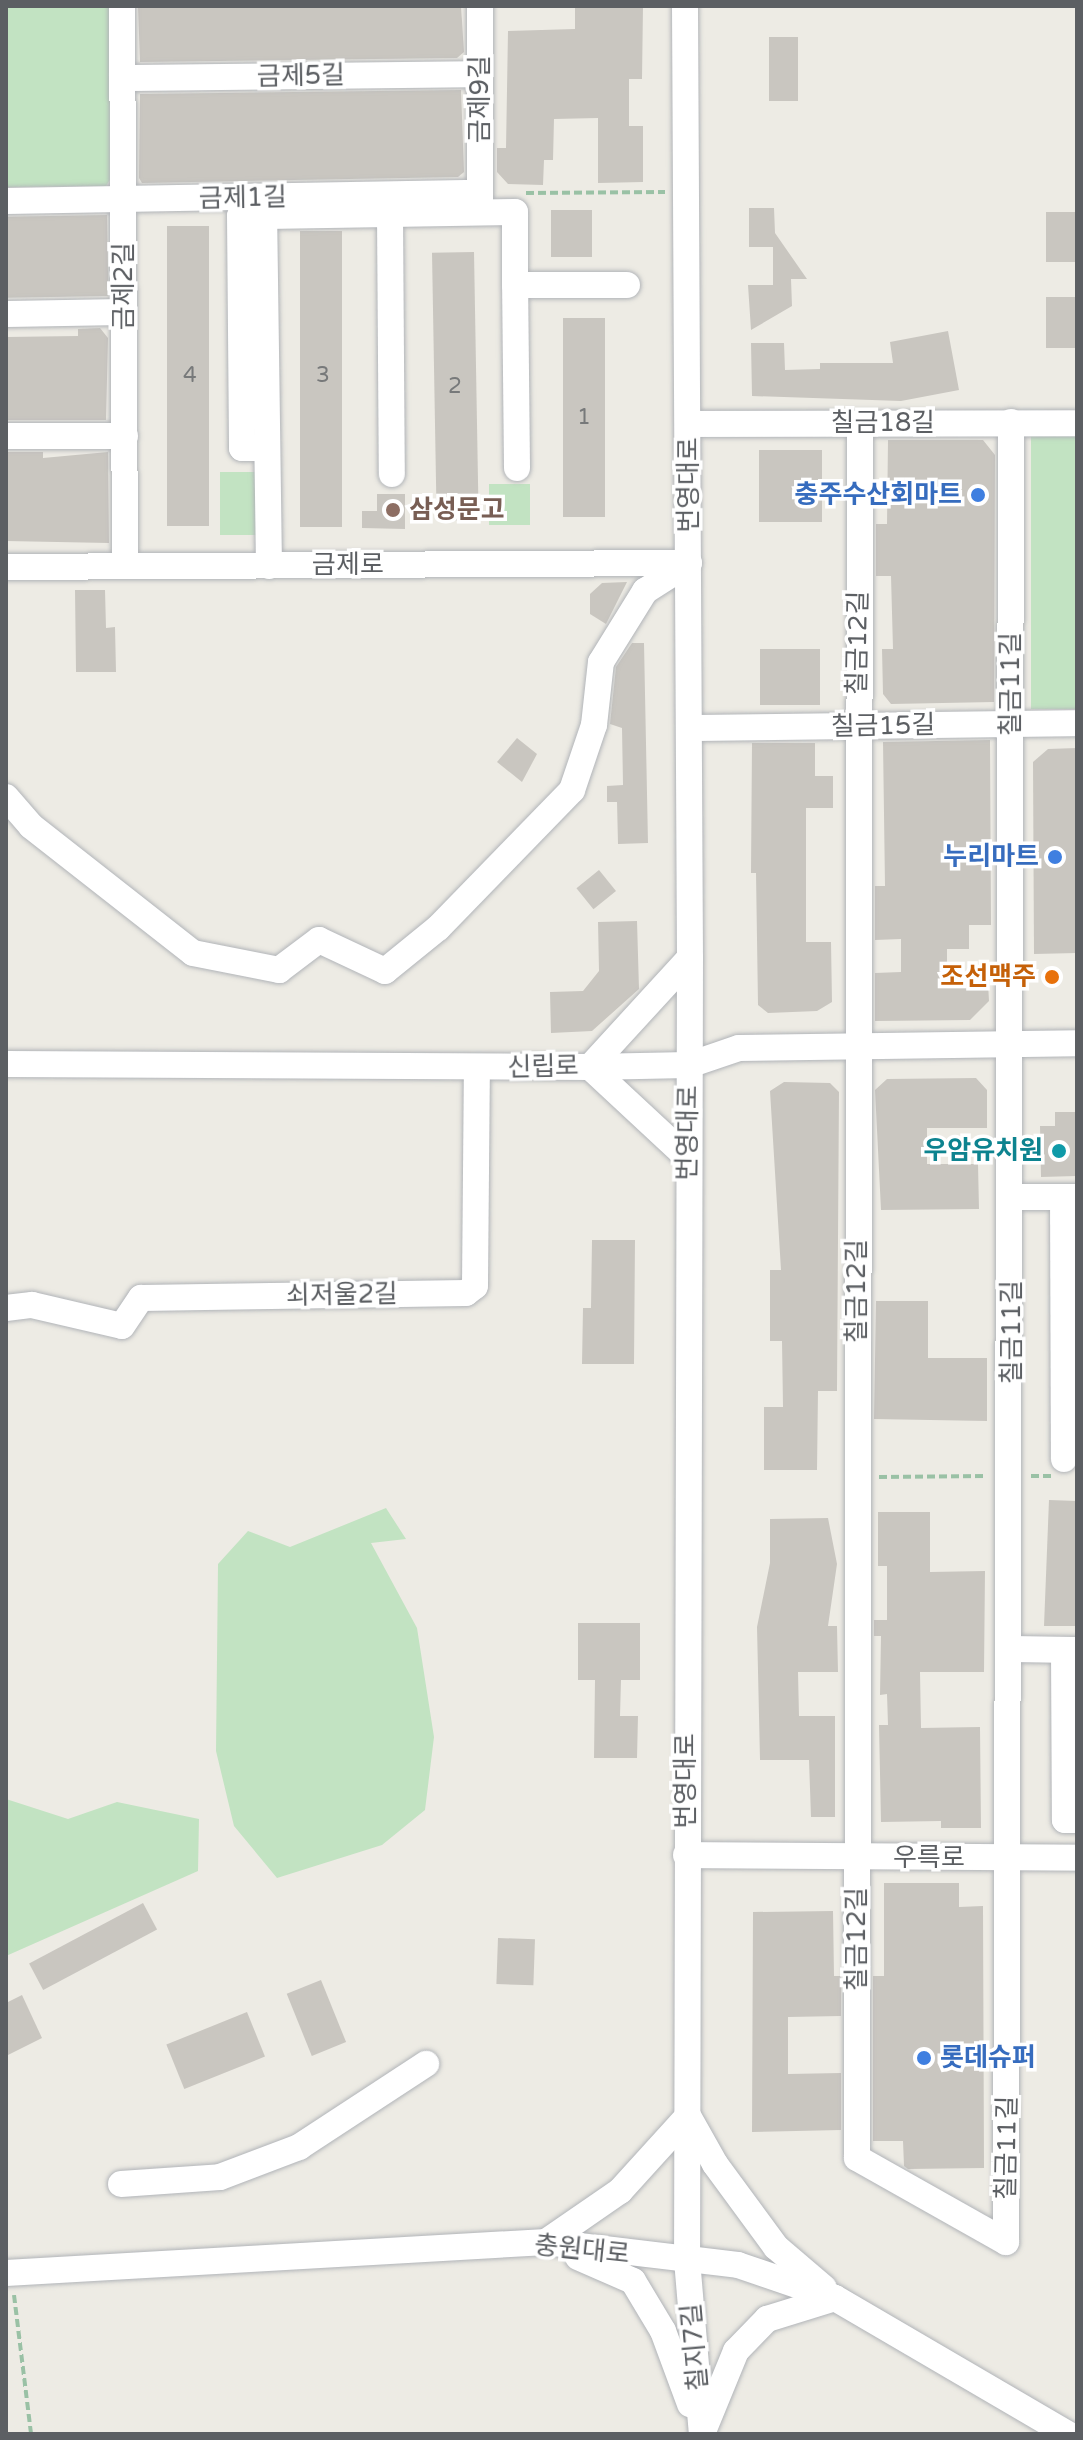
<!DOCTYPE html>
<html>
<head>
<meta charset="utf-8">
<style>
  body { margin:0 }
  #map { position:relative; width:1083px; height:2440px; overflow:hidden; background:#edebe4; font-family:"Varela Round","Noto Sans KR",sans-serif }
  div>[style] { position:absolute }
  [style*='--x'] { left:calc(var(--x)*1px); top:calc(var(--y)*1px); width:calc(var(--w)*1px); rotate:calc(var(--a)*1deg) }
  .green>* { inset:0; background:#c2e3c2; transform-origin:0 0 }
  .building>* { inset:0; background:#c9c6c0; transform-origin:0 0 }
  .path>* { height:4px; margin-top:-2px; transform-origin:0; background:repeating-linear-gradient(90deg,#9ac1a5 0 8px,transparent 0 12px) }
  .roads { filter:drop-shadow(0 0 2px #b1b4b8) drop-shadow(0 0 2px #b1b4b8) }
  .minor>* { height:26px; margin:-13px; padding:0 13px; transform-origin:13px; border-radius:13px; background:#fff }
  .dots>* { width:22px; height:22px; translate:-50% -50%; box-sizing:border-box; border:4px solid #fff; border-radius:50% }
  span { translate:-50% -50%; white-space:nowrap; text-align:center; line-height:1.15; -webkit-text-stroke:7px #fff; paint-order:stroke }
  .number-label { font-size:22px; color:#77797a }
  .number-label span { -webkit-text-stroke-width:0 }
  .street-label { font-size:26px; color:#5c5f63 }
  .shop-label { font-size:26px; color:#366cbe; font-weight:700 }
  .right { translate:-100% -50%; text-align:right }
  .left { translate:0 -50%; text-align:left }
  .education-label { font-size:26px; color:#785e54; font-weight:700 }
  .food-label { font-size:26px; color:#c56008; font-weight:700 }
  .culture-label { font-size:26px; color:#0d838f; font-weight:700 }
  .frame { position:absolute; inset:0; border:8px solid #5c5f63; pointer-events:none }
</style>
</head>
<body>
<div id="map">
  <div class="green">
    <div style="clip-path:polygon(6px 6px,114px 6px,115px 172px,106px 186px,6px 187px)"></div>
    <div style="left:1031px;top:435px;width:46px;height:274px"></div>
    <div style="left:220px;top:472px;width:39px;height:63px"></div>
    <div style="left:489px;top:484px;width:41px;height:41px"></div>
    <div style="clip-path:polygon(386px 1508px,406px 1539px,371px 1543px,417px 1628px,434px 1737px,425px 1810px,382px 1845px,277px 1878px,234px 1826px,216px 1751px,218px 1564px,248px 1531px,290px 1547px)"></div>
    <div style="clip-path:polygon(6px 1799px,68px 1819px,117px 1802px,199px 1819px,198px 1871px,6px 1956px)"></div>
  </div>
  <div class="building">
    <div style="clip-path:polygon(138px 6px,461px 6px,464px 52px,457px 58px,140px 62px)"></div>
    <div style="clip-path:polygon(575px 6px,643px 6px,642px 79px,629px 79px,629px 126px,643px 126px,643px 182px,598px 183px,598px 118px,554px 119px,553px 160px,544px 160px,543px 185px,508px 184px,497px 172px,497px 148px,506px 148px,508px 31px,575px 29px)"></div>
    <div style="left:769px;top:37px;width:29px;height:64px"></div>
    <div style="clip-path:polygon(461px 90px,464px 172px,458px 177px,142px 183px,139px 178px,140px 94px)"></div>
    <div style="clip-path:polygon(749px 208px,774px 208px,775px 233px,807px 279px,791px 279px,792px 306px,751px 330px,748px 285px,773px 285px,773px 247px,749px 247px)"></div>
    <div style="left:551px;top:210px;width:41px;height:47px"></div>
    <div style="left:1046px;top:212px;width:31px;height:50px"></div>
    <div style="left:107px;top:215px;width:81px;height:101px;rotate:89deg"></div>
    <div style="left:167px;top:226px;width:42px;height:300px"></div>
    <div style="left:300px;top:231px;width:42px;height:296px"></div>
    <div style="left:474px;top:252px;width:268px;height:42px;rotate:89deg"></div>
    <div style="left:1077px;top:297px;width:51px;height:31px;rotate:90deg"></div>
    <div style="left:563px;top:318px;width:42px;height:199px"></div>
    <div style="clip-path:polygon(100px 328px,108px 338px,106px 420px,6px 420px,6px 337px,78px 336px,78px 329px)"></div>
    <div style="clip-path:polygon(948px 331px,959px 390px,901px 401px,752px 396px,751px 343px,784px 343px,785px 370px,820px 369px,820px 363px,893px 363px,890px 342px)"></div>
    <div style="clip-path:polygon(888px 440px,983px 440px,995px 455px,994px 702px,891px 704px,883px 694px,882px 649px,893px 649px,891px 576px,876px 576px,876px 524px,887px 524px)"></div>
    <div style="left:759px;top:450px;width:63px;height:72px"></div>
    <div style="clip-path:polygon(6px 452px,43px 452px,43px 458px,108px 452px,109px 543px,6px 541px)"></div>
    <div style="clip-path:polygon(377px 494px,405px 494px,405px 529px,362px 528px,362px 511px,377px 511px)"></div>
    <div style="clip-path:polygon(627px 582px,606px 624px,590px 614px,590px 594px,602px 583px)"></div>
    <div style="clip-path:polygon(75px 590px,105px 590px,106px 628px,115px 627px,116px 672px,76px 672px)"></div>
    <div style="clip-path:polygon(632px 643px,644px 643px,648px 843px,618px 844px,617px 802px,607px 802px,607px 786px,623px 785px,622px 728px,610px 724px,616px 667px)"></div>
    <div style="left:760px;top:649px;width:60px;height:56px"></div>
    <div style="clip-path:polygon(517px 738px,537px 754px,522px 782px,497px 762px)"></div>
    <div style="clip-path:polygon(990px 740px,991px 925px,969px 925px,969px 949px,947px 949px,947px 984px,988px 983px,989px 1001px,970px 1020px,875px 1021px,875px 973px,901px 972px,901px 939px,875px 940px,875px 886px,885px 886px,883px 742px)"></div>
    <div style="clip-path:polygon(752px 743px,815px 743px,815px 776px,833px 776px,833px 808px,806px 808px,806px 942px,831px 942px,832px 1002px,817px 1011px,768px 1013px,758px 1005px,756px 873px,751px 873px)"></div>
    <div style="clip-path:polygon(1077px 748px,1077px 953px,1034px 954px,1033px 762px,1048px 749px)"></div>
    <div style="left:599px;top:870px;width:27px;height:29px;rotate:51deg"></div>
    <div style="clip-path:polygon(637px 921px,639px 989px,592px 1031px,551px 1033px,550px 992px,583px 991px,599px 971px,598px 922px)"></div>
    <div style="clip-path:polygon(976px 1078px,987px 1090px,987px 1128px,927px 1128px,927px 1164px,978px 1164px,979px 1209px,881px 1210px,875px 1090px,887px 1079px)"></div>
    <div style="clip-path:polygon(784px 1082px,830px 1083px,839px 1092px,837px 1391px,818px 1391px,817px 1470px,764px 1470px,764px 1407px,783px 1407px,782px 1341px,770px 1341px,770px 1270px,781px 1270px,770px 1091px)"></div>
    <div style="clip-path:polygon(1055px 1112px,1077px 1112px,1077px 1176px,1041px 1177px,1040px 1126px,1055px 1126px)"></div>
    <div style="clip-path:polygon(592px 1240px,635px 1240px,634px 1364px,582px 1364px,583px 1308px,591px 1308px)"></div>
    <div style="clip-path:polygon(876px 1301px,928px 1301px,928px 1358px,987px 1358px,987px 1421px,874px 1419px)"></div>
    <div style="clip-path:polygon(1049px 1500px,1077px 1501px,1077px 1626px,1044px 1626px)"></div>
    <div style="clip-path:polygon(878px 1512px,930px 1512px,930px 1572px,985px 1571px,984px 1672px,920px 1672px,921px 1728px,980px 1727px,981px 1828px,941px 1828px,941px 1821px,881px 1822px,879px 1725px,888px 1725px,887px 1694px,880px 1695px,881px 1636px,874px 1636px,874px 1620px,887px 1620px,887px 1566px,878px 1566px)"></div>
    <div style="clip-path:polygon(828px 1518px,837px 1564px,828px 1626px,837px 1626px,838px 1672px,798px 1672px,799px 1716px,835px 1716px,835px 1817px,811px 1817px,809px 1760px,760px 1760px,757px 1627px,770px 1563px,770px 1519px)"></div>
    <div style="clip-path:polygon(578px 1623px,640px 1623px,640px 1680px,621px 1680px,620px 1716px,638px 1716px,637px 1758px,594px 1758px,595px 1680px,578px 1680px)"></div>
    <div style="clip-path:polygon(884px 1883px,959px 1883px,959px 1907px,983px 1906px,984px 2168px,908px 2169px,904px 2166px,903px 2141px,873px 2141px,873px 1976px,884px 1976px)"></div>
    <div style="left:143px;top:1903px;width:30px;height:129px;rotate:62deg"></div>
    <div style="clip-path:polygon(833px 1911px,834px 1976px,841px 1976px,841px 2016px,788px 2017px,788px 2074px,841px 2073px,841px 2130px,752px 2132px,753px 1912px)"></div>
    <div style="left:498px;top:1938px;width:37px;height:46px;rotate:2deg"></div>
    <div style="left:321px;top:1980px;width:67px;height:37px;rotate:68deg"></div>
    <div style="clip-path:polygon(22px 1995px,42px 2038px,6px 2056px,6px 2003px)"></div>
    <div style="left:247px;top:2012px;width:48px;height:87px;rotate:68deg"></div>
  </div>
  <div class="path">
    <div style="--x:526;--y:193;--w:139;--a:-0.4"></div>
    <div style="--x:1031;--y:1476;--w:20;--a:0"></div>
    <div style="--x:879;--y:1477;--w:108;--a:-0.5"></div>
    <div style="--x:14;--y:2295;--w:140;--a:83"></div>
  </div>
  <div class="roads">
    <div class="minor">
      <div style="--x:122;--y:6;--w:560;--a:89.69"></div>
      <div style="--x:685;--y:6;--w:952;--a:89.7"></div>
      <div style="--x:690;--y:958;--w:1302;--a:90.13"></div>
      <div style="--x:687;--y:2260;--w:175;--a:85.1"></div>
      <div style="--x:122;--y:78;--w:358;--a:-0.6"></div>
      <div style="--x:6;--y:201;--w:474;--a:-1"></div>
      <div style="--x:480;--y:210;--w:204;--a:-90"></div>
      <div style="--x:390;--y:214;--w:260;--a:89.6"></div>
      <div style="--x:264;--y:216;--w:24;--a:180"></div>
      <div style="--x:240;--y:216;--w:232;--a:89.5"></div>
      <div style="--x:242;--y:448;--w:25;--a:0"></div>
      <div style="--x:6;--y:314;--w:118;--a:-1"></div>
      <div style="--x:689;--y:424;--w:388;--a:-0.1"></div>
      <div style="--x:860;--y:424;--w:1734;--a:90.1"></div>
      <div style="--x:857;--y:2158;--w:171;--a:29.4"></div>
      <div style="--x:1006;--y:2242;--w:1820;--a:-89.84"></div>
      <div style="--x:6;--y:436;--w:119;--a:0"></div>
      <div style="--x:517;--y:468;--w:183;--a:-90.6"></div>
      <div style="--x:515;--y:285;--w:112;--a:0"></div>
      <div style="--x:269;--y:566;--w:350;--a:-90.8"></div>
      <div style="--x:264;--y:216;--w:251;--a:-0.9"></div>
      <div style="--x:515;--y:212;--w:73;--a:90"></div>
      <div style="--x:6;--y:567;--w:683;--a:-0.34"></div>
      <div style="--x:690;--y:728;--w:387;--a:-0.7"></div>
      <div style="--x:6;--y:797;--w:38;--a:49"></div>
      <div style="--x:31;--y:826;--w:206;--a:38.1"></div>
      <div style="--x:193;--y:953;--w:88;--a:11.2"></div>
      <div style="--x:279;--y:970;--w:50;--a:-36.9"></div>
      <div style="--x:319;--y:940;--w:73;--a:25.2"></div>
      <div style="--x:385;--y:971;--w:68;--a:-39.1"></div>
      <div style="--x:438;--y:928;--w:192;--a:-45.8"></div>
      <div style="--x:572;--y:790;--w:69;--a:-71.3"></div>
      <div style="--x:594;--y:725;--w:63;--a:-83.7"></div>
      <div style="--x:601;--y:662;--w:84;--a:-58.2"></div>
      <div style="--x:645;--y:591;--w:52;--a:-32.5"></div>
      <div style="--x:6;--y:1064;--w:584;--a:0.29"></div>
      <div style="--x:590;--y:1067;--w:99;--a:-1.2"></div>
      <div style="--x:689;--y:1065;--w:53;--a:-18.8"></div>
      <div style="--x:739;--y:1048;--w:338;--a:-0.8"></div>
      <div style="--x:590;--y:1067;--w:148;--a:-47.5"></div>
      <div style="--x:590;--y:1067;--w:134;--a:42.9"></div>
      <div style="--x:1012;--y:1197;--w:65;--a:0"></div>
      <div style="--x:1063;--y:1197;--w:262;--a:89.8"></div>
      <div style="--x:6;--y:1308;--w:26;--a:-7"></div>
      <div style="--x:32;--y:1305;--w:92;--a:13.1"></div>
      <div style="--x:122;--y:1326;--w:34;--a:-56"></div>
      <div style="--x:141;--y:1298;--w:325;--a:-0.9"></div>
      <div style="--x:466;--y:1293;--w:11;--a:-38"></div>
      <div style="--x:475;--y:1286;--w:218;--a:-89.5"></div>
      <div style="--x:1010;--y:1649;--w:67;--a:0.9"></div>
      <div style="--x:1064;--y:1650;--w:170;--a:89.7"></div>
      <div style="--x:1065;--y:1820;--w:12;--a:0"></div>
      <div style="--x:686;--y:1855;--w:391;--a:0.4"></div>
      <div style="--x:121;--y:2184;--w:99;--a:-4"></div>
      <div style="--x:220;--y:2177;--w:85;--a:-20.8"></div>
      <div style="--x:299;--y:2147;--w:152;--a:-33.2"></div>
      <div style="--x:546;--y:2242;--w:90;--a:-34.6"></div>
      <div style="--x:620;--y:2191;--w:101;--a:-47.8"></div>
      <div style="--x:688;--y:2116;--w:55;--a:60.6"></div>
      <div style="--x:715;--y:2164;--w:103;--a:53.7"></div>
      <div style="--x:776;--y:2247;--w:63;--a:40.5"></div>
      <div style="--x:578;--y:2257;--w:60;--a:23.6"></div>
      <div style="--x:633;--y:2281;--w:58;--a:59"></div>
      <div style="--x:663;--y:2331;--w:78;--a:69.7"></div>
      <div style="--x:6;--y:2273;--w:541;--a:-3.29"></div>
      <div style="--x:546;--y:2242;--w:193;--a:6.8"></div>
      <div style="--x:738;--y:2265;--w:102;--a:18.8"></div>
      <div style="--x:835;--y:2298;--w:270;--a:30.3"></div>
      <div style="--x:704;--y:2429;--w:84;--a:-67.7"></div>
      <div style="--x:736;--y:2351;--w:45;--a:-45.9"></div>
      <div style="--x:767;--y:2319;--w:71;--a:-17.2"></div>
    </div>
  </div>
  <div class="dots">
    <div style="left:978px;top:495px;background:#3f7fe0"></div>
    <div style="left:393px;top:510px;background:#8d6e63"></div>
    <div style="left:1055px;top:857px;background:#3f7fe0"></div>
    <div style="left:1052px;top:977px;background:#e8710a"></div>
    <div style="left:1059px;top:1151px;background:#0f9aa8"></div>
    <div style="left:924px;top:2058px;background:#3f7fe0"></div>
  </div>
  <div class="number-label">
    <span style="left:190px;top:376px">4</span>
    <span style="left:323px;top:376px">3</span>
    <span style="left:455px;top:387px">2</span>
    <span style="left:584px;top:418px">1</span>
  </div>
  <div class="street-label">
    <span style="left:301px;top:76px;rotate:-1deg">금제5길</span>
    <span style="left:480px;top:99px;rotate:-90deg">금제9길</span>
    <span style="left:243px;top:198px;rotate:-1deg">금제1길</span>
    <span style="left:124px;top:286px;rotate:-90deg">금제2길</span>
    <span style="left:883px;top:423px">칠금18길</span>
    <span style="left:689px;top:485px;rotate:-90deg">번영대로</span>
    <span style="left:348px;top:565px">금제로</span>
    <span style="left:858px;top:643px;rotate:-89deg">칠금12길</span>
    <span style="left:1011px;top:684px;rotate:-90deg">칠금11길</span>
    <span style="left:883px;top:726px;rotate:-1deg">칠금15길</span>
    <span style="left:543px;top:1067px;rotate:-1deg">신립로</span>
    <span style="left:688px;top:1133px;rotate:-89deg">번영대로</span>
    <span style="left:857px;top:1291px;rotate:-90deg">칠금12길</span>
    <span style="left:342px;top:1295px;rotate:-1deg">쇠저울2길</span>
    <span style="left:1012px;top:1332px;rotate:-90deg">칠금11길</span>
    <span style="left:686px;top:1781px;rotate:-90deg">번영대로</span>
    <span style="left:929px;top:1858px">우륵로</span>
    <span style="left:857px;top:1939px;rotate:-90deg">칠금12길</span>
    <span style="left:1007px;top:2148px;rotate:-89deg">칠금11길</span>
    <span style="left:582px;top:2250px;rotate:6deg">충원대로</span>
    <span style="left:695px;top:2347px;rotate:-95deg">칠지7길</span>
  </div>
  <div class="shop-label">
    <span class="right" style="left:962px;top:495px">충주수산회마트</span>
    <span class="right" style="left:1039px;top:857px">누리마트</span>
    <span class="left" style="left:940px;top:2058px">롯데슈퍼</span>
  </div>
  <div class="education-label">
    <span class="left" style="left:409px;top:510px">삼성문고</span>
  </div>
  <div class="food-label">
    <span class="right" style="left:1036px;top:977px">조선맥주</span>
  </div>
  <div class="culture-label">
    <span class="right" style="left:1043px;top:1151px">우암유치원</span>
  </div>
  <div class="frame"></div>
</div>
</body>
</html>
